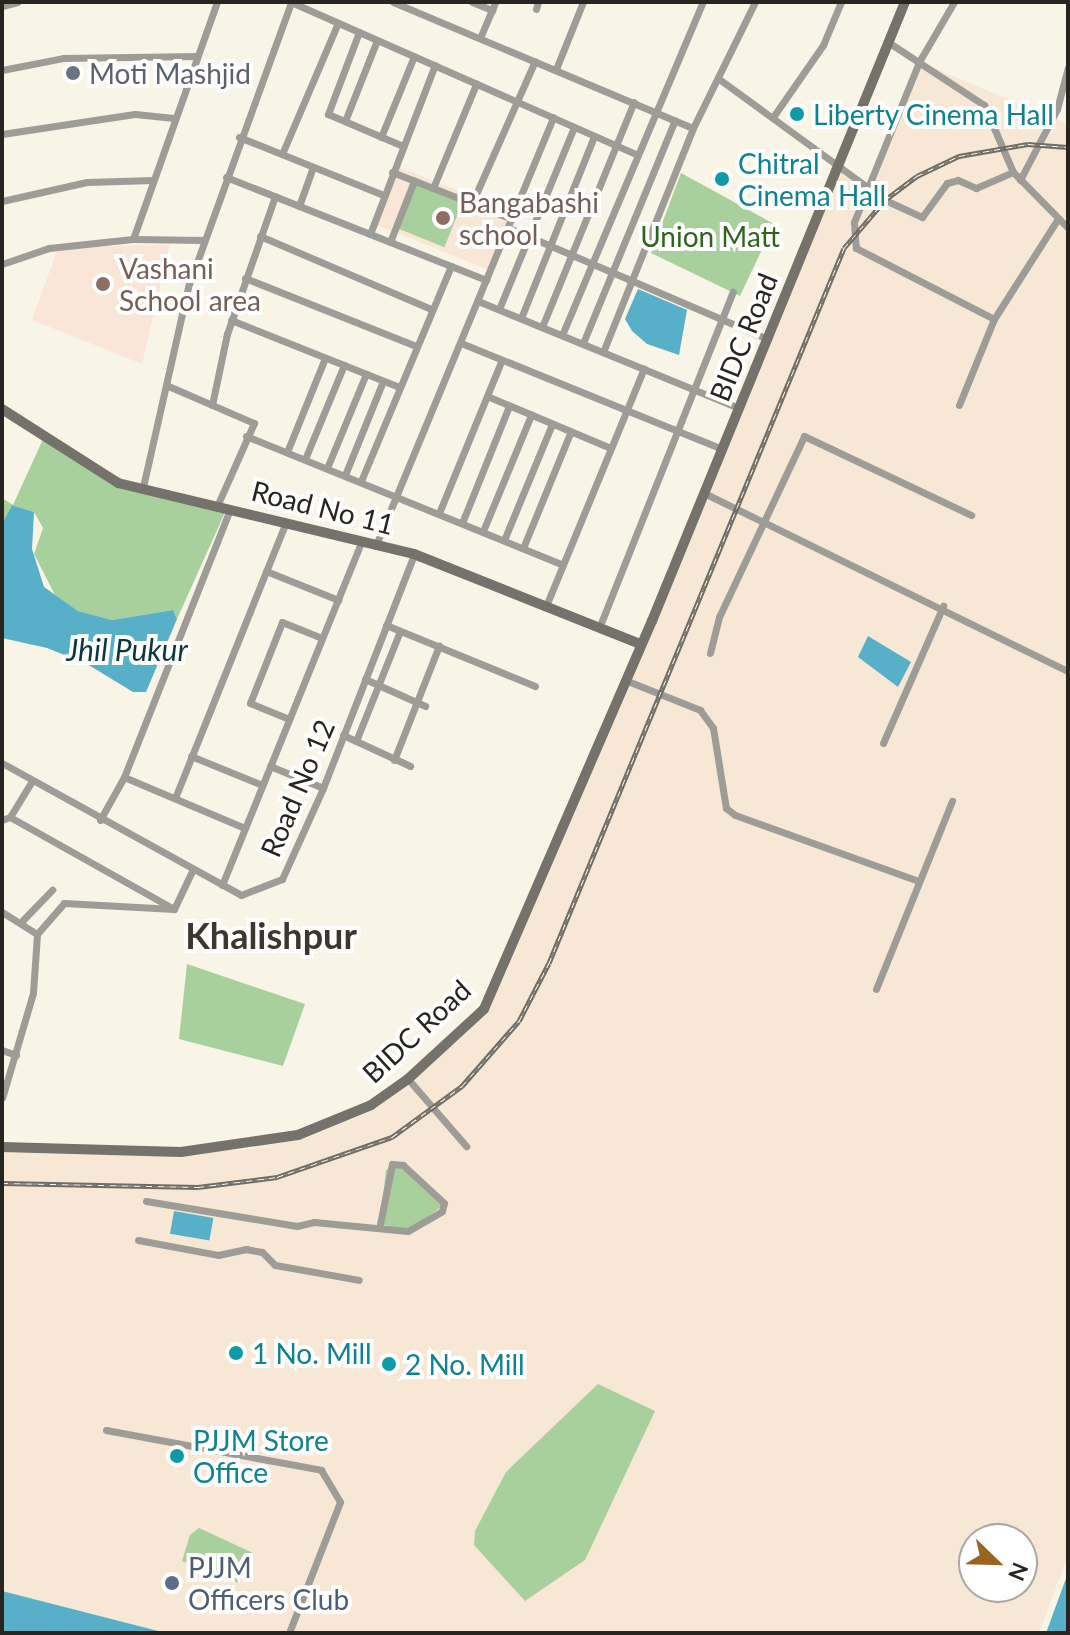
<!DOCTYPE html>
<html>
<head>
<meta charset="utf-8">
<style>
  body { margin:0 }
  #map { position:relative; width:1070px; height:1635px; overflow:hidden; background:#f8f4e6; font-family:Lato,sans-serif }
  div>[style] { position:absolute }
  [style*='--x'] { left:calc(var(--x)*1px); top:calc(var(--y)*1px); width:calc(var(--w)*1px); rotate:calc(var(--a)*1deg) }
  .industrial>* { inset:0; background:#f7e7d5 }
  .education>* { inset:0; background:#fae6d6; transform-origin:0 0 }
  .green>* { inset:0; background:#a8d09c; transform-origin:0 0 }
  .water>* { inset:0; background:#58b0c8; transform-origin:0 0 }
  .street>* { height:7px; margin:-3.5px; padding:0 3.5px; transform-origin:3.5px; border-radius:3.5px; background:#9d9c96 }
  .secondary>* { height:10px; margin:-5px; padding:0 5px; transform-origin:5px; border-radius:5px; background:#74726a }
  .rail>* { height:5px; margin-top:-2.5px; transform-origin:0; background:repeating-linear-gradient(90deg,#fff 0 6px,#6e6c63 0 12px); box-sizing:border-box; border-block:2px solid #6e6c63 }
  .dots>* { width:22px; height:22px; translate:-50% -50%; box-sizing:border-box; border:4px solid #fff; border-radius:50% }
  span { translate:-50% -50%; white-space:nowrap; text-align:center; line-height:1.15; -webkit-text-stroke:8px #fff; paint-order:stroke }
  .worship-label { font-size:28px; color:#5b616d }
  .left { translate:0 -50%; text-align:left }
  .culture-label { font-size:28px; color:#0d838f }
  .education-label { font-size:28px; color:#785e54 }
  .park-label { font-size:28px; color:#2f6519 }
  .street-label { font-size:28px; color:#272520 }
  .service-label { font-size:28px; color:#4e5e75 }
  .water-label { font-size:30px; color:#0b3640; font-style:italic }
  .district-label { font-size:36px; color:#3b372d; font-weight:700 }
  .frame { position:absolute; inset:0; border:4px solid #272520; pointer-events:none }
  .north { position:absolute; left:958px; top:1523px; width:80px; height:80px; box-sizing:border-box; background:#fff; border:2px solid #a9a8a6; border-radius:50%; rotate:113deg; font-size:22px; font-weight:700; line-height:32px; text-align:center; color:#272520 }
  .north::after { content:''; display:block; margin:auto; width:28px; height:36px; background:#9a631e; clip-path:polygon(50% 0,100% 100%,50% 72%,0 100%) }
</style>
</head>
<body>
<div id="map">
  <div class="industrial">
    <div style="clip-path:polygon(evenodd,919px 62px,1068px 124px,1068px 1556px,1039px 1633px,143px 1633px,2px 1594px,2px 1145px,242px 1150px,304px 1139px,368px 1113px,412px 1080px,490px 1005px,839px 165px,868px 185px,919px 62px,974px 1539px,1022px 1539px,1022px 1587px,974px 1587px,974px 1539px)"></div>
  </div>
  <div class="education">
    <div style="left:397px;top:166px;width:123px;height:62px;rotate:22deg"></div>
    <div style="clip-path:polygon(170px 244px,142px 364px,32px 320px,58px 248px)"></div>
  </div>
  <div class="green">
    <div style="clip-path:polygon(681px 173px,774px 224px,740px 296px,651px 253px)"></div>
    <div style="left:416px;top:184px;width:50px;height:48px;rotate:22deg"></div>
    <div style="clip-path:polygon(44px 437px,118px 483px,227px 508px,177px 619px,173px 610px,112px 620px,78px 611px,55px 595px,34px 554px,43px 528px,34px 512px,12px 505px,2px 524px,2px 498px,13px 505px)"></div>
    <div style="clip-path:polygon(187px 964px,305px 1004px,283px 1066px,179px 1039px)"></div>
    <div style="clip-path:polygon(397px 1163px,444px 1205px,408px 1231px,380px 1224px,386px 1170px)"></div>
    <div style="clip-path:polygon(598px 1384px,655px 1411px,585px 1560px,525px 1601px,474px 1545px,475px 1531px,506px 1472px)"></div>
    <div style="clip-path:polygon(199px 1528px,253px 1553px,238px 1583px,182px 1561px,190px 1535px)"></div>
  </div>
  <div class="water">
    <div style="clip-path:polygon(638px 289px,687px 310px,679px 355px,647px 344px,632px 331px,625px 319px)"></div>
    <div style="clip-path:polygon(12px 505px,34px 512px,32px 549px,44px 587px,78px 611px,112px 620px,173px 610px,177px 619px,146px 692px,133px 692px,87px 664px,47px 648px,2px 638px,2px 524px)"></div>
    <div style="clip-path:polygon(868px 636px,911px 662px,898px 687px,858px 657px)"></div>
    <div style="left:174px;top:1211px;width:40px;height:23px;rotate:10deg"></div>
    <div style="clip-path:polygon(1068px 1573px,1068px 1633px,1046px 1633px)"></div>
    <div style="clip-path:polygon(2px 1591px,166px 1633px,2px 1633px)"></div>
  </div>
  <div class="street">
    <div style="--x:291;--y:2;--w:377;--a:23.8"></div>
    <div style="--x:393;--y:2;--w:325;--a:22.8"></div>
    <div style="--x:472;--y:2;--w:22;--a:22"></div>
    <div style="--x:954;--y:2;--w:69;--a:120.3"></div>
    <div style="--x:919;--y:62;--w:173;--a:112.1"></div>
    <div style="--x:854;--y:222;--w:26;--a:86"></div>
    <div style="--x:856;--y:248;--w:155;--a:27.2"></div>
    <div style="--x:2;--y:6;--w:16;--a:-14"></div>
    <div style="--x:536;--y:9;--w:7;--a:-74"></div>
    <div style="--x:359;--y:32;--w:88;--a:110.7"></div>
    <div style="--x:328;--y:114;--w:82;--a:23.1"></div>
    <div style="--x:480;--y:38;--w:39;--a:-67"></div>
    <div style="--x:888;--y:42;--w:115;--a:33.3"></div>
    <div style="--x:984;--y:105;--w:73;--a:66.6"></div>
    <div style="--x:1013;--y:172;--w:78;--a:45.5"></div>
    <div style="--x:556;--y:69;--w:72;--a:-68.1"></div>
    <div style="--x:2;--y:70;--w:62;--a:-11.1"></div>
    <div style="--x:63;--y:58;--w:134;--a:-0.9"></div>
    <div style="--x:719;--y:79;--w:205;--a:36.1"></div>
    <div style="--x:885;--y:200;--w:41;--a:24.7"></div>
    <div style="--x:922;--y:217;--w:42;--a:-53.7"></div>
    <div style="--x:947;--y:183;--w:11;--a:-15"></div>
    <div style="--x:958;--y:180;--w:20;--a:24"></div>
    <div style="--x:976;--y:188;--w:40;--a:-23.4"></div>
    <div style="--x:773;--y:117;--w:88;--a:-55.2"></div>
    <div style="--x:823;--y:45;--w:47;--a:-67.3"></div>
    <div style="--x:345;--y:121;--w:87;--a:-68.4"></div>
    <div style="--x:2;--y:134;--w:134;--a:-8.6"></div>
    <div style="--x:135;--y:114;--w:39;--a:6"></div>
    <div style="--x:239;--y:137;--w:155;--a:21.9"></div>
    <div style="--x:381;--y:137;--w:87;--a:-67.8"></div>
    <div style="--x:282;--y:154;--w:142;--a:-66.9"></div>
    <div style="--x:392;--y:172;--w:129;--a:21.4"></div>
    <div style="--x:226;--y:177;--w:280;--a:21.6"></div>
    <div style="--x:1020;--y:180;--w:80;--a:-62.5"></div>
    <div style="--x:1057;--y:109;--w:43;--a:-75.3"></div>
    <div style="--x:433;--y:188;--w:113;--a:-67.5"></div>
    <div style="--x:2;--y:201;--w:87;--a:-12.6"></div>
    <div style="--x:87;--y:182;--w:66;--a:-1.7"></div>
    <div style="--x:472;--y:203;--w:155;--a:-66.1"></div>
    <div style="--x:299;--y:206;--w:41;--a:-70.3"></div>
    <div style="--x:509;--y:228;--w:282;--a:23.2"></div>
    <div style="--x:370;--y:234;--w:181;--a:-69"></div>
    <div style="--x:260;--y:236;--w:186;--a:23.1"></div>
    <div style="--x:133;--y:239;--w:71;--a:0.8"></div>
    <div style="--x:390;--y:242;--w:66;--a:-68.5"></div>
    <div style="--x:2;--y:264;--w:50;--a:-18.8"></div>
    <div style="--x:49;--y:248;--w:84;--a:-6.1"></div>
    <div style="--x:133;--y:239;--w:251;--a:-70.5"></div>
    <div style="--x:245;--y:278;--w:184;--a:21.7"></div>
    <div style="--x:478;--y:301;--w:282;--a:22.3"></div>
    <div style="--x:499;--y:309;--w:197;--a:-67.6"></div>
    <div style="--x:521;--y:318;--w:196;--a:-68.1"></div>
    <div style="--x:231;--y:320;--w:181;--a:21.7"></div>
    <div style="--x:542;--y:327;--w:243;--a:-67.8"></div>
    <div style="--x:562;--y:335;--w:362;--a:-67.1"></div>
    <div style="--x:461;--y:343;--w:282;--a:22.1"></div>
    <div style="--x:583;--y:343;--w:241;--a:-67.6"></div>
    <div style="--x:603;--y:352;--w:241;--a:-68.1"></div>
    <div style="--x:693;--y:128;--w:140;--a:-63.8"></div>
    <div style="--x:166;--y:385;--w:96;--a:23.4"></div>
    <div style="--x:254;--y:423;--w:91;--a:114"></div>
    <div style="--x:487;--y:396;--w:134;--a:22.8"></div>
    <div style="--x:212;--y:405;--w:73;--a:-78.1"></div>
    <div style="--x:227;--y:334;--w:146;--a:-70.8"></div>
    <div style="--x:959;--y:405;--w:93;--a:-67.9"></div>
    <div style="--x:994;--y:319;--w:117;--a:-57.5"></div>
    <div style="--x:246;--y:436;--w:342;--a:22.1"></div>
    <div style="--x:287;--y:452;--w:101;--a:-68"></div>
    <div style="--x:305;--y:459;--w:102;--a:-67.5"></div>
    <div style="--x:327;--y:468;--w:102;--a:-67.5"></div>
    <div style="--x:345;--y:475;--w:101;--a:-68"></div>
    <div style="--x:361;--y:481;--w:233;--a:-67.3"></div>
    <div style="--x:143;--y:487;--w:205;--a:-77.3"></div>
    <div style="--x:188;--y:287;--w:303;--a:-70.1"></div>
    <div style="--x:704;--y:493;--w:405;--a:26.1"></div>
    <div style="--x:439;--y:513;--w:163;--a:-67.7"></div>
    <div style="--x:462;--y:523;--w:126;--a:-68.1"></div>
    <div style="--x:483;--y:531;--w:126;--a:-67.5"></div>
    <div style="--x:504;--y:540;--w:126;--a:-67.5"></div>
    <div style="--x:376;--y:545;--w:463;--a:-67.5"></div>
    <div style="--x:523;--y:548;--w:126;--a:-67.7"></div>
    <div style="--x:266;--y:571;--w:78;--a:21.9"></div>
    <div style="--x:546;--y:606;--w:257;--a:-67.6"></div>
    <div style="--x:386;--y:625;--w:161;--a:22.3"></div>
    <div style="--x:599;--y:628;--w:362;--a:-68.3"></div>
    <div style="--x:710;--y:653;--w:37;--a:-76"></div>
    <div style="--x:719;--y:617;--w:200;--a:-64.8"></div>
    <div style="--x:804;--y:436;--w:185;--a:25.3"></div>
    <div style="--x:365;--y:679;--w:66;--a:24.2"></div>
    <div style="--x:625;--y:680;--w:81;--a:21.8"></div>
    <div style="--x:700;--y:710;--w:22;--a:54"></div>
    <div style="--x:713;--y:728;--w:81;--a:80.8"></div>
    <div style="--x:726;--y:808;--w:11;--a:38"></div>
    <div style="--x:735;--y:815;--w:195;--a:19.8"></div>
    <div style="--x:289;--y:719;--w:42;--a:-157.7"></div>
    <div style="--x:250;--y:703;--w:87;--a:-68.4"></div>
    <div style="--x:282;--y:622;--w:43;--a:21.8"></div>
    <div style="--x:343;--y:735;--w:74;--a:24.8"></div>
    <div style="--x:356;--y:741;--w:118;--a:-68.2"></div>
    <div style="--x:883;--y:743;--w:150;--a:-66.3"></div>
    <div style="--x:191;--y:756;--w:77;--a:22.2"></div>
    <div style="--x:394;--y:760;--w:123;--a:-68.5"></div>
    <div style="--x:2;--y:763;--w:273;--a:28.9"></div>
    <div style="--x:241;--y:895;--w:44;--a:-21.3"></div>
    <div style="--x:282;--y:879;--w:100;--a:-65.7"></div>
    <div style="--x:323;--y:788;--w:251;--a:-68.7"></div>
    <div style="--x:270;--y:766;--w:57;--a:22.5"></div>
    <div style="--x:124;--y:777;--w:131;--a:22.9"></div>
    <div style="--x:175;--y:798;--w:297;--a:-68.1"></div>
    <div style="--x:10;--y:817;--w:188;--a:29.3"></div>
    <div style="--x:174;--y:909;--w:44;--a:-64.6"></div>
    <div style="--x:2;--y:820;--w:9;--a:-21"></div>
    <div style="--x:10;--y:817;--w:42;--a:-58.6"></div>
    <div style="--x:100;--y:820;--w:49;--a:-60.8"></div>
    <div style="--x:124;--y:777;--w:288;--a:-68.4"></div>
    <div style="--x:222;--y:885;--w:371;--a:-67.9"></div>
    <div style="--x:2;--y:912;--w:41;--a:32.2"></div>
    <div style="--x:37;--y:934;--w:59;--a:93.9"></div>
    <div style="--x:33;--y:993;--w:109;--a:106.4"></div>
    <div style="--x:21;--y:922;--w:45;--a:-45.9"></div>
    <div style="--x:37;--y:934;--w:41;--a:-48.9"></div>
    <div style="--x:64;--y:903;--w:110;--a:3.1"></div>
    <div style="--x:876;--y:989;--w:203;--a:-68"></div>
    <div style="--x:2;--y:1050;--w:15;--a:20"></div>
    <div style="--x:408;--y:1079;--w:89;--a:49.1"></div>
    <div style="--x:146;--y:1201;--w:153;--a:9.4"></div>
    <div style="--x:297;--y:1226;--w:17;--a:-13"></div>
    <div style="--x:314;--y:1222;--w:94;--a:5.5"></div>
    <div style="--x:408;--y:1231;--w:39;--a:-30"></div>
    <div style="--x:442;--y:1211;--w:8;--a:-76"></div>
    <div style="--x:444;--y:1203;--w:56;--a:-137.2"></div>
    <div style="--x:403;--y:1165;--w:11;--a:-175"></div>
    <div style="--x:392;--y:1164;--w:61;--a:101.3"></div>
    <div style="--x:138;--y:1240;--w:81;--a:10.6"></div>
    <div style="--x:218;--y:1255;--w:29;--a:-12"></div>
    <div style="--x:246;--y:1249;--w:16;--a:11"></div>
    <div style="--x:262;--y:1252;--w:18;--a:45"></div>
    <div style="--x:275;--y:1265;--w:85;--a:10.1"></div>
    <div style="--x:106;--y:1430;--w:219;--a:10.5"></div>
    <div style="--x:321;--y:1470;--w:37;--a:59"></div>
    <div style="--x:340;--y:1502;--w:141;--a:111.3"></div>
  </div>
  <div class="secondary">
    <div style="--x:2;--y:409;--w:138;--a:32.5"></div>
    <div style="--x:118;--y:483;--w:304;--a:13.5"></div>
    <div style="--x:414;--y:554;--w:243;--a:21.7"></div>
    <div style="--x:2;--y:1147;--w:179;--a:1.6"></div>
    <div style="--x:181;--y:1152;--w:118;--a:-8.3"></div>
    <div style="--x:298;--y:1135;--w:79;--a:-22.3"></div>
    <div style="--x:371;--y:1105;--w:45;--a:-35.1"></div>
    <div style="--x:408;--y:1079;--w:103;--a:-42.6"></div>
    <div style="--x:484;--y:1009;--w:423;--a:-66.6"></div>
    <div style="--x:652;--y:621;--w:669;--a:-67.77"></div>
  </div>
  <div class="rail">
    <div style="--x:2;--y:1183;--w:196;--a:1.2"></div>
    <div style="--x:198;--y:1187;--w:80;--a:-7.2"></div>
    <div style="--x:277;--y:1177;--w:122;--a:-19.2"></div>
    <div style="--x:392;--y:1137;--w:87;--a:-36.1"></div>
    <div style="--x:462;--y:1086;--w:86;--a:-48.8"></div>
    <div style="--x:519;--y:1021;--w:65;--a:-62.7"></div>
    <div style="--x:549;--y:963;--w:773;--a:-67.58"></div>
    <div style="--x:844;--y:248;--w:63;--a:-49.5"></div>
    <div style="--x:885;--y:200;--w:40;--a:-37"></div>
    <div style="--x:917;--y:176;--w:47;--a:-25.5"></div>
    <div style="--x:959;--y:156;--w:70;--a:-9.9"></div>
    <div style="--x:1028;--y:144;--w:40;--a:4.3"></div>
  </div>
  <div class="dots">
    <div style="left:73px;top:73px;background:#6b7280"></div>
    <div style="left:797px;top:114px;background:#0f9aa8"></div>
    <div style="left:722px;top:179px;background:#0f9aa8"></div>
    <div style="left:443px;top:218px;background:#8d6e63"></div>
    <div style="left:103px;top:284px;background:#8d6e63"></div>
    <div style="left:236px;top:1353px;background:#0f9aa8"></div>
    <div style="left:389px;top:1364px;background:#0f9aa8"></div>
    <div style="left:177px;top:1456px;background:#0f9aa8"></div>
    <div style="left:172px;top:1583px;background:#5c6f8a"></div>
  </div>
  <div class="worship-label">
    <span class="left" style="left:89px;top:73px">Moti Mashjid</span>
  </div>
  <div class="culture-label">
    <span class="left" style="left:813px;top:114px">Liberty Cinema Hall</span>
    <span class="left" style="left:738px;top:179px">Chitral<br>Cinema Hall</span>
    <span class="left" style="left:252px;top:1353px">1 No. Mill</span>
    <span class="left" style="left:405px;top:1364px">2 No. Mill</span>
    <span class="left" style="left:193px;top:1456px">PJJM Store<br>Office</span>
  </div>
  <div class="education-label">
    <span class="left" style="left:459px;top:218px">Bangabashi<br>school</span>
    <span class="left" style="left:119px;top:284px">Vashani<br>School area</span>
  </div>
  <div class="park-label">
    <span style="left:710px;top:236px">Union Matt</span>
  </div>
  <div class="street-label">
    <span style="left:743px;top:337px;rotate:-68deg">BIDC Road</span>
    <span style="left:323px;top:507px;rotate:14deg">Road No 11</span>
    <span style="left:297px;top:788px;rotate:-67deg">Road No 12</span>
    <span style="left:416px;top:1031px;rotate:-43deg">BIDC Road</span>
  </div>
  <div class="service-label">
    <span class="left" style="left:188px;top:1583px">PJJM<br>Officers Club</span>
  </div>
  <div class="water-label">
    <span style="left:127px;top:649px">Jhil Pukur</span>
  </div>
  <div class="district-label">
    <span style="left:271px;top:936px">Khalishpur</span>
  </div>
  <div class="frame"></div>
  <div class="north">N</div>
</div>
</body>
</html>
